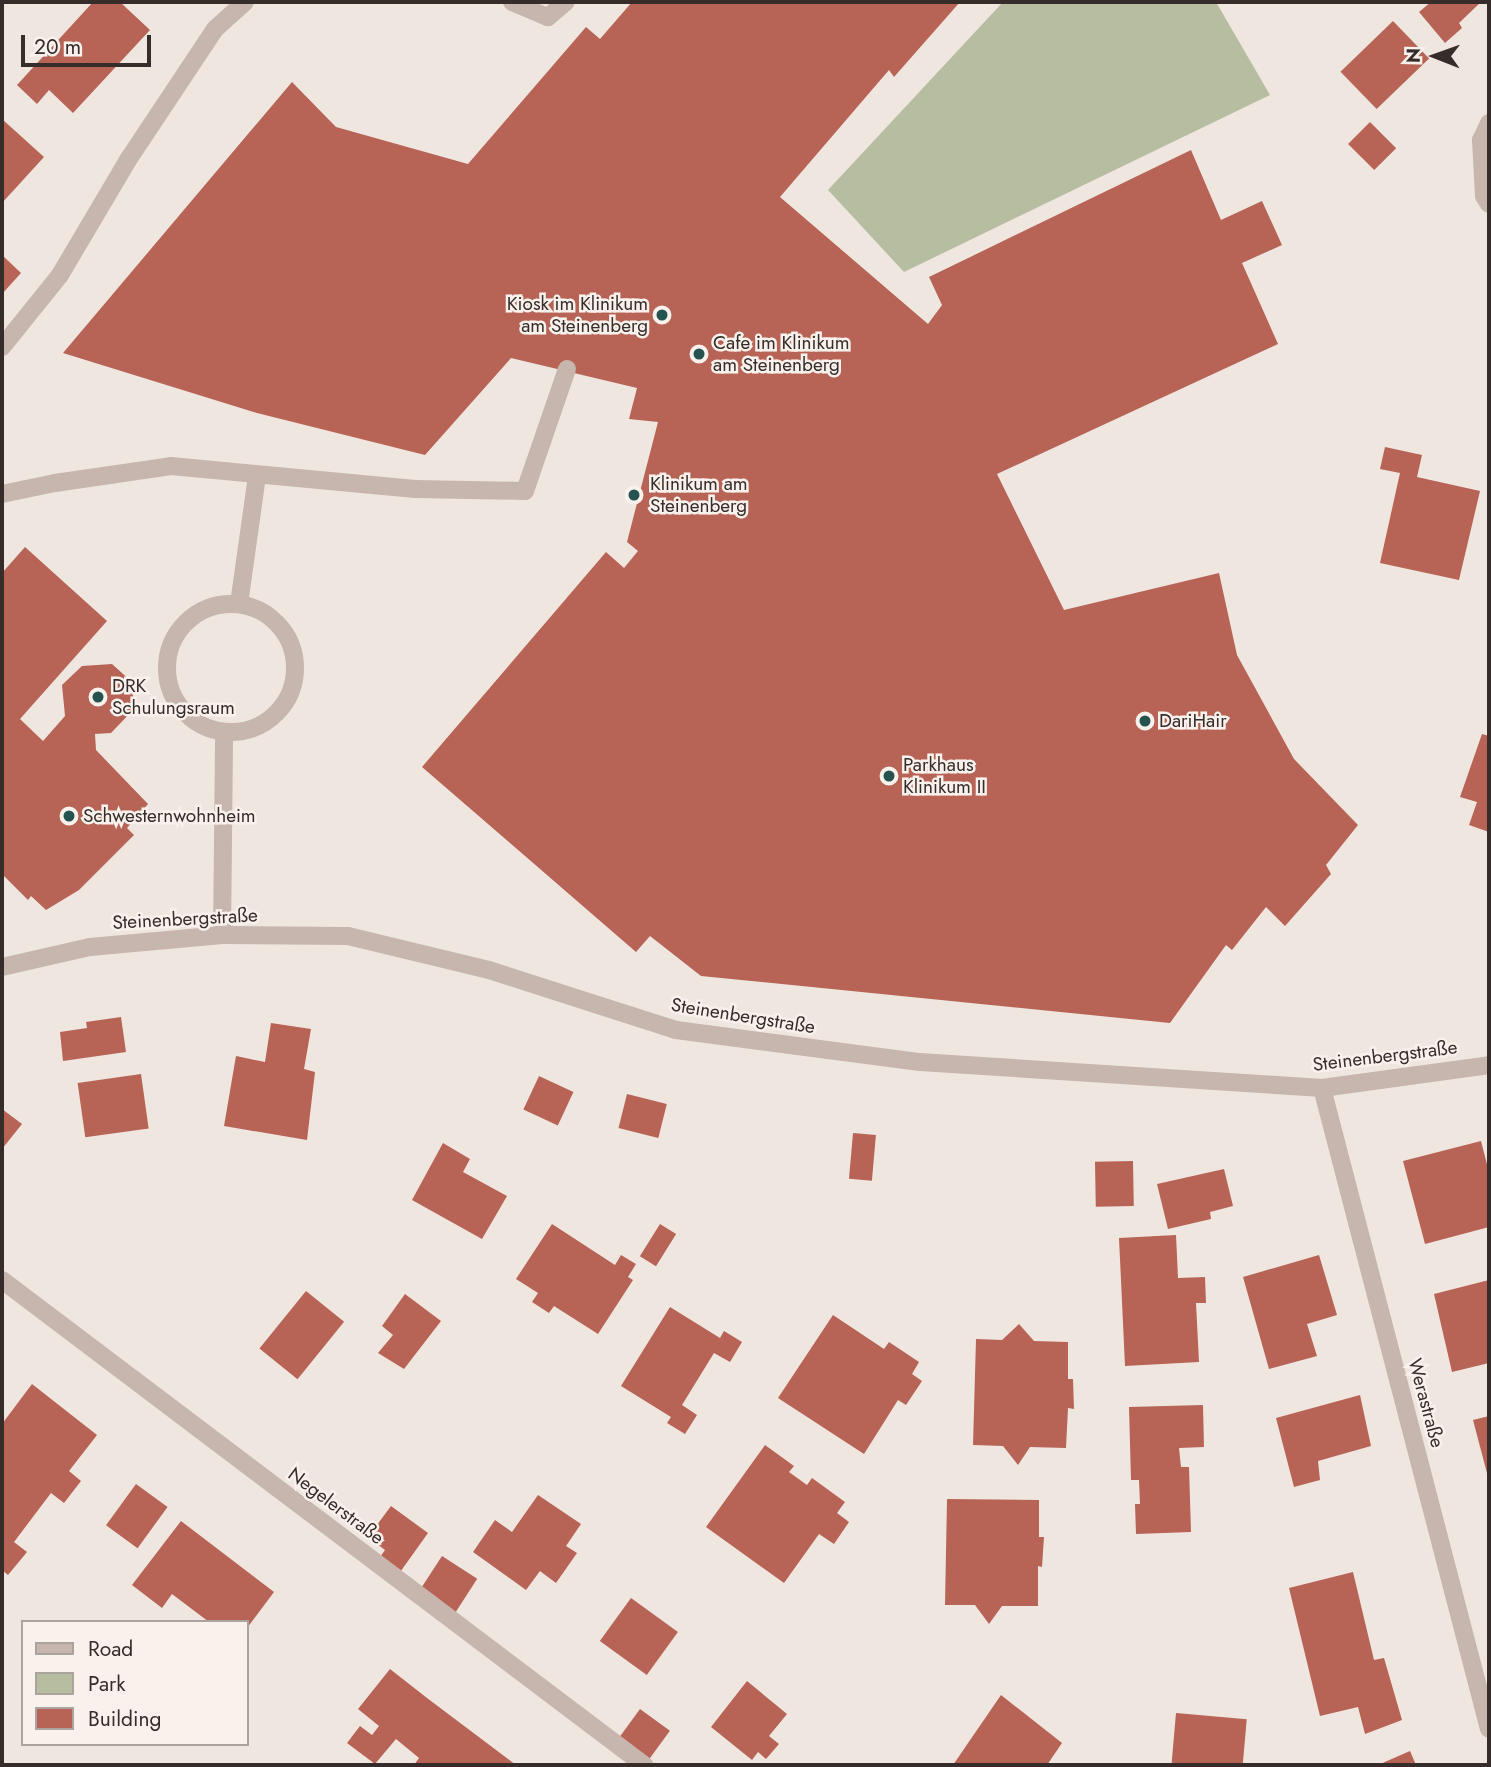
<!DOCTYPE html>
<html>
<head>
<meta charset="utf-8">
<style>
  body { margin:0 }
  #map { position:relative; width:1491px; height:1767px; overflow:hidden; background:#f0e6e0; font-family:Jost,sans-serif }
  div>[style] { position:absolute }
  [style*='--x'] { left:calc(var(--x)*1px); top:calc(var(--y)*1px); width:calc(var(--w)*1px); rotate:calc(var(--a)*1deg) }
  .green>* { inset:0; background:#b7bda1 }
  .building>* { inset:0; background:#b76356; transform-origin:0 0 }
  .minor>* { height:18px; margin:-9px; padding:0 9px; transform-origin:9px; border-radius:9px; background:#c7b6ad }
  .minor>.ring { margin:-9px; padding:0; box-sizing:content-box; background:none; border:18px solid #c7b6ad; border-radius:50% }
  .dots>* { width:19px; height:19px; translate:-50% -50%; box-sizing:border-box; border:4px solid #f8f1ec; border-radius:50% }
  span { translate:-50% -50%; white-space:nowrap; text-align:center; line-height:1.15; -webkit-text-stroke:5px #f8f1ec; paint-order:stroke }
  .poi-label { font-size:19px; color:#362d2a }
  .right { translate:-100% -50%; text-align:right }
  .left { translate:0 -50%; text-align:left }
  .street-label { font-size:19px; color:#362d2a }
  .frame { position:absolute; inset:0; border:4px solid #362d2a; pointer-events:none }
  .legend { position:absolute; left:21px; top:1620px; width:228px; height:126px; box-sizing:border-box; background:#f8f1ec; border:2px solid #aaa39e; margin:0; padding:9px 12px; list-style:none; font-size:21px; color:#362d2a }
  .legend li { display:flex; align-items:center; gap:14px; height:35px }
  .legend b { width:35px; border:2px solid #aaa39e }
  .north { position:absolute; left:1400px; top:21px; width:70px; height:70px; -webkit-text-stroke:5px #f8f1ec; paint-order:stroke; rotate:271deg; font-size:19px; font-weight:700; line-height:28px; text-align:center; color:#362d2a }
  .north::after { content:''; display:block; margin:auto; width:24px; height:32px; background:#362d2a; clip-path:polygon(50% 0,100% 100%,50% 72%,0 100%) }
  .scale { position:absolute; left:21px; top:35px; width:130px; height:32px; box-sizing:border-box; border:4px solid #362d2a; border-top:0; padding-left:9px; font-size:21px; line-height:24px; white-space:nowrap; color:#362d2a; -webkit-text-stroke:5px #f8f1ec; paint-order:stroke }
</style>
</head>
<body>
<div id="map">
  <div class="green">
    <div style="clip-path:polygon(1003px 2px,1216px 2px,1270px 95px,904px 272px,828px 190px)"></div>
  </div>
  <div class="building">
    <div style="clip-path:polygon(93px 2px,120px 2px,150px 30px,73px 113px,49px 90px,37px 104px,17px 85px)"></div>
    <div style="clip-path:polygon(632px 2px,960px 2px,894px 77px,889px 70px,780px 197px,928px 324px,942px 305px,929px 277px,1191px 150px,1221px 220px,1262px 201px,1282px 245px,1242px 263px,1278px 344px,997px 474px,1064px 610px,1219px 573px,1237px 655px,1294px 759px,1358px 825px,1326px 865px,1331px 874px,1285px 926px,1266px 907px,1232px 950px,1226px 945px,1170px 1023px,701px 976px,650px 936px,636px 952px,422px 767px,606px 552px,624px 568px,638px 551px,627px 542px,658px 422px,629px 419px,637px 388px,511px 358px,425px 455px,257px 413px,63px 353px,292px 82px,336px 127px,468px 164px,586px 27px,600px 39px)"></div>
    <div style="clip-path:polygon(1431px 2px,1481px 2px,1459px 23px,1462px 28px,1445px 43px,1419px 12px)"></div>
    <div style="left:1393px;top:21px;width:52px;height:73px;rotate:46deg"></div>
    <div style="clip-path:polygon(2px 119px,44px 157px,2px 203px)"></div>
    <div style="left:1370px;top:122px;width:37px;height:31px;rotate:45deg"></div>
    <div style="clip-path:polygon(2px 255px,21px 273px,2px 294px)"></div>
    <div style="clip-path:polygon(1385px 447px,1422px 455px,1417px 477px,1480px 491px,1459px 580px,1380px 563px,1400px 473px,1380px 469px)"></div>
    <div style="clip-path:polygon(25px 547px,107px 621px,20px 719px,43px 741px,65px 716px,62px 685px,82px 666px,112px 664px,132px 682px,134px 709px,111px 733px,95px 734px,96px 750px,148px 804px,127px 828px,134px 835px,79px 890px,46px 910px,31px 896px,28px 900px,2px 874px,2px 573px)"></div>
    <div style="clip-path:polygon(1482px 734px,1489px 736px,1489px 832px,1469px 825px,1477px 802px,1460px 797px)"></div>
    <div style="clip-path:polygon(121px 1017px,126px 1052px,63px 1061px,60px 1032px,87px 1028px,86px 1022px)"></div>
    <div style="clip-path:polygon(271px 1023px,311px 1029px,304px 1069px,315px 1072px,307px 1140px,224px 1126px,236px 1056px,265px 1062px)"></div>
    <div style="left:141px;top:1074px;width:55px;height:64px;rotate:82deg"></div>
    <div style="left:539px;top:1076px;width:38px;height:37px;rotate:25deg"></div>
    <div style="left:627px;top:1094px;width:41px;height:35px;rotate:14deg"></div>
    <div style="clip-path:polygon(2px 1109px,22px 1124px,2px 1149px)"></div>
    <div style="left:853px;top:1133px;width:23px;height:46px;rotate:5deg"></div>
    <div style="clip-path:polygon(1481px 1141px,1489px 1172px,1489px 1227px,1425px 1244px,1403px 1161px)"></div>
    <div style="clip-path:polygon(443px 1143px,470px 1159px,463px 1172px,507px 1196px,482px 1239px,412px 1200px)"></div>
    <div style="left:1133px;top:1161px;width:45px;height:38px;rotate:89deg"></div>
    <div style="clip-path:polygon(1224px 1169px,1233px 1206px,1210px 1212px,1211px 1219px,1168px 1229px,1157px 1184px)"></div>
    <div style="clip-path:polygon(552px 1224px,615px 1265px,621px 1255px,636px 1264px,628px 1277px,633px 1280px,598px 1334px,554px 1306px,549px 1313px,532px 1302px,538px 1293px,516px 1279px)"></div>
    <div style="left:660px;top:1224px;width:19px;height:38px;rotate:32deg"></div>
    <div style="clip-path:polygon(1176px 1235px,1178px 1278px,1205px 1277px,1206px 1303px,1196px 1303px,1199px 1362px,1125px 1366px,1119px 1238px)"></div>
    <div style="clip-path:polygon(1319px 1255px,1337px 1315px,1307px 1324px,1317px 1356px,1269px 1369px,1243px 1277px)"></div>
    <div style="clip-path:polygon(1489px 1280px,1489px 1363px,1452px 1372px,1434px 1294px)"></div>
    <div style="left:306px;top:1291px;width:49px;height:74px;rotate:39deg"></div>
    <div style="clip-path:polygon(405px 1294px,441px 1321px,404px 1369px,378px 1353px,393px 1335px,382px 1326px)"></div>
    <div style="clip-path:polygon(670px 1307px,720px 1338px,724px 1331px,742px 1342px,730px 1362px,714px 1353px,682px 1405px,697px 1415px,685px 1434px,667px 1423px,671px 1417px,621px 1386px)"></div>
    <div style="clip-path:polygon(833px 1315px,884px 1349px,889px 1342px,919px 1362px,912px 1374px,922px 1381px,906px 1405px,898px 1400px,864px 1454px,778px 1398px)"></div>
    <div style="clip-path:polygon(1019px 1324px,1034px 1341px,1068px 1342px,1068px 1379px,1073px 1379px,1074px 1409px,1068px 1408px,1066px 1448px,1030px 1447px,1018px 1465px,1003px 1446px,973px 1445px,976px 1339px,1002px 1340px)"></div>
    <div style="clip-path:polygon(32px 1384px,97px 1435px,69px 1471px,81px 1481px,64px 1503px,51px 1493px,14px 1542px,27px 1552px,8px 1575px,2px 1570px,2px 1424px)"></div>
    <div style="clip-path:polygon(1360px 1395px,1371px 1446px,1318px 1461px,1320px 1480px,1294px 1487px,1276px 1418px)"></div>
    <div style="clip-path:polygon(1203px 1405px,1204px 1447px,1179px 1448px,1181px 1467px,1189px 1467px,1191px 1532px,1136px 1534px,1135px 1504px,1140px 1504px,1139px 1480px,1131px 1480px,1129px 1407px)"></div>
    <div style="clip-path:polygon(1489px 1416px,1489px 1477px,1488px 1477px,1473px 1420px)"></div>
    <div style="clip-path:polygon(765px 1445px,794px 1466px,789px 1472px,807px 1485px,812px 1478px,845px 1502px,837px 1513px,849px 1522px,834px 1544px,819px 1534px,784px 1583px,706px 1527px)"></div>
    <div style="left:136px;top:1484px;width:39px;height:51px;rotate:36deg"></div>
    <div style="clip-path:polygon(538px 1495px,581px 1524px,566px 1546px,577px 1553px,556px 1583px,540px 1571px,526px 1590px,473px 1552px,495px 1520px,512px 1532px)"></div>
    <div style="clip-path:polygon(947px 1499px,1039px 1500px,1039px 1537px,1044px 1537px,1042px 1567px,1038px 1566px,1038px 1606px,1002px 1606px,989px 1624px,975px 1605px,945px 1605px)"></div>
    <div style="clip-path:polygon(391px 1506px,428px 1533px,398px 1575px,378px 1560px,385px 1550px,368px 1537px)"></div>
    <div style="clip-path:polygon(181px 1521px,274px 1592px,247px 1628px,247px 1622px,209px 1622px,172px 1594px,162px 1608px,132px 1585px)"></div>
    <div style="left:442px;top:1556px;width:42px;height:43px;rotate:33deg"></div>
    <div style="clip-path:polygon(1353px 1572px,1374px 1660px,1384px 1658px,1402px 1720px,1365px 1734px,1358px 1707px,1320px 1716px,1289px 1588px)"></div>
    <div style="left:631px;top:1598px;width:58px;height:53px;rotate:36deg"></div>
    <div style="clip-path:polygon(390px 1669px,427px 1698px,516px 1765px,414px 1765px,419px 1758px,396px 1739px,375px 1764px,347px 1743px,360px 1726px,372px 1735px,379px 1726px,358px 1709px)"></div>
    <div style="clip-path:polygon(747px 1681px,787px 1714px,769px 1736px,779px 1744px,766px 1759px,758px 1752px,752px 1760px,711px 1727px)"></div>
    <div style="clip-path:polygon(1001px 1695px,1062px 1743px,1047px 1765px,953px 1765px)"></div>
    <div style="left:640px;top:1709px;width:37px;height:36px;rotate:36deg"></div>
    <div style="left:1176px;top:1713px;width:71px;height:50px;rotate:5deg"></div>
    <div style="clip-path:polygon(1410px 1751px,1416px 1765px,1378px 1765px)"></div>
  </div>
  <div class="minor">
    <div style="--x:512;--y:2;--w:39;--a:23"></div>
    <div style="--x:548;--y:17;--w:23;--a:-40"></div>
    <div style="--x:1489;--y:123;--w:19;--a:115"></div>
    <div style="--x:1481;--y:140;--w:56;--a:86.9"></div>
    <div style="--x:1484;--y:196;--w:9;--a:58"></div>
    <div style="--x:2;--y:347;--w:92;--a:-51.1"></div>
    <div style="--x:60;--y:275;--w:134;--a:-59.4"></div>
    <div style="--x:128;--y:160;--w:157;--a:-56.4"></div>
    <div style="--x:215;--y:29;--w:40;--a:-42"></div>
    <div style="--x:2;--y:494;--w:54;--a:-11.7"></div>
    <div style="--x:55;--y:483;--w:117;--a:-8.3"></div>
    <div style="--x:171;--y:466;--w:245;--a:5.4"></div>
    <div style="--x:415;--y:489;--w:110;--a:1"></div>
    <div style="--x:525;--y:491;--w:129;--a:-71"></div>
    <div style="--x:239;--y:604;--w:129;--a:-82"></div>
    <div class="ring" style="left:167px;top:604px;width:110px;height:110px"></div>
    <div style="--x:222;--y:935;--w:203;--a:-89.4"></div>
    <div style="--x:2;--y:967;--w:90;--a:-12.8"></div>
    <div style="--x:90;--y:947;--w:133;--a:-5.2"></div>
    <div style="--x:222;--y:935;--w:126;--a:0.5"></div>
    <div style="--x:348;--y:936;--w:145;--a:13.6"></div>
    <div style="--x:489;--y:970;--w:196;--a:17.8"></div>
    <div style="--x:676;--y:1030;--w:246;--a:7.5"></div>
    <div style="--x:920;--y:1062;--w:403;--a:3.7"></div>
    <div style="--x:1322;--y:1088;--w:169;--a:-7.8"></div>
    <div style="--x:1322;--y:1088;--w:662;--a:75.4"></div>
    <div style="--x:2;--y:1280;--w:805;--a:37.07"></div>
  </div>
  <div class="dots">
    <div style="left:662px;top:315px;background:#255350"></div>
    <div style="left:699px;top:354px;background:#255350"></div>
    <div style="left:634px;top:495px;background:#255350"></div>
    <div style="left:98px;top:697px;background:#255350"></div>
    <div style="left:1145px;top:721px;background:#255350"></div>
    <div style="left:889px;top:776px;background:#255350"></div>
    <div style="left:69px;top:816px;background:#255350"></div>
  </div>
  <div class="poi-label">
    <span class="right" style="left:648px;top:315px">Kiosk im Klinikum<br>am Steinenberg</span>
    <span class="left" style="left:713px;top:354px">Cafe im Klinikum<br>am Steinenberg</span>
    <span class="left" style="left:650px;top:495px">Klinikum am<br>Steinenberg</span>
    <span class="left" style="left:112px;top:697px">DRK<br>Schulungsraum</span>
    <span class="left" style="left:1159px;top:721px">DariHair</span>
    <span class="left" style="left:903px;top:776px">Parkhaus<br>Klinikum II</span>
    <span class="left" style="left:83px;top:816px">Schwesternwohnheim</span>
  </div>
  <div class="street-label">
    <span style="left:185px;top:919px;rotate:-3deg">Steinenbergstraße</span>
    <span style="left:743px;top:1016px;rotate:9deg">Steinenbergstraße</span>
    <span style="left:1385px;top:1056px;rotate:-7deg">Steinenbergstraße</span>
    <span style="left:1426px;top:1403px;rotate:75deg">Werastraße</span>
    <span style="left:336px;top:1506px;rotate:37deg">Negelerstraße</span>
  </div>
  <div class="frame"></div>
  <ul class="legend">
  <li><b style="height:9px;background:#c7b6ad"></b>Road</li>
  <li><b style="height:19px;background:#b7bda1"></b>Park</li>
  <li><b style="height:19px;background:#b76356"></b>Building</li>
  </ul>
  <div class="north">N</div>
  <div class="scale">20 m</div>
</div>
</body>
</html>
